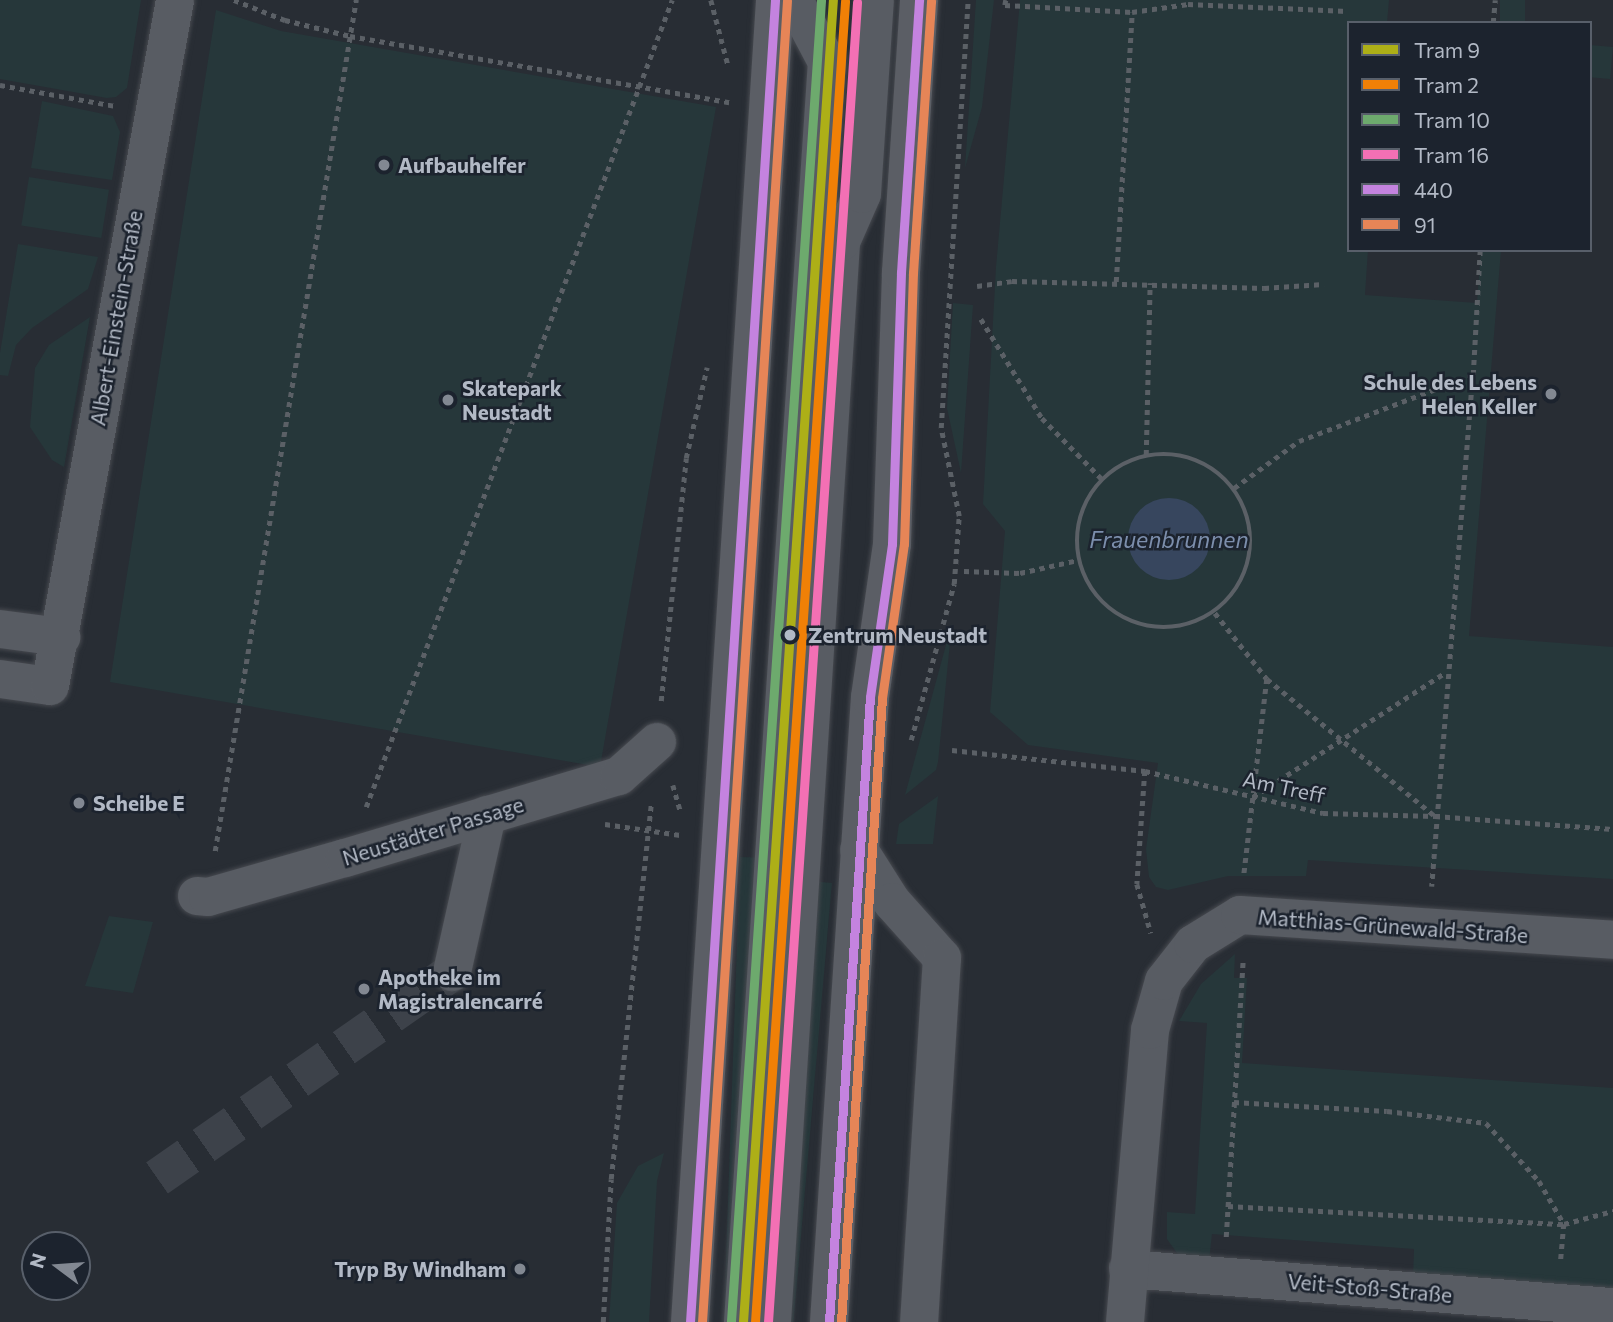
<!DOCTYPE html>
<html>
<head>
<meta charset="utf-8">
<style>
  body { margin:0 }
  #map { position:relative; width:1613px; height:1322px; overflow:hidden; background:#282d34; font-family:Commissioner,sans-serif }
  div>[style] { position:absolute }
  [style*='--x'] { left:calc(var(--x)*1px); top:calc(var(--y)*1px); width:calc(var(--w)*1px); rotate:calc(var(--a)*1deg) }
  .green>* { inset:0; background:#26373a; transform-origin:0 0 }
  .water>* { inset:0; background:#37465e }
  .round { border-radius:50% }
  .minor-tunnel>* { height:38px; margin-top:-19px; transform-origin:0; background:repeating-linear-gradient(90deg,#3d424a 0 38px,transparent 0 57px) }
  .path>* { height:4.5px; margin-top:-2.25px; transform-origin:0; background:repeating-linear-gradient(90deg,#5b6066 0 5px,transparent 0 10px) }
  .path>.ring { margin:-2.25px; padding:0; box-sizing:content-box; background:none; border:4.5px solid #5b6066; border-radius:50% }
  .roads { filter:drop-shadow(0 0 2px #46494f) drop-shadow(0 0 2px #46494f) }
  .minor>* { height:38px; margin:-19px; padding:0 19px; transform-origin:19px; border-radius:19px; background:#585c63 }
  .major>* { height:38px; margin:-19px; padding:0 19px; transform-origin:19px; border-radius:19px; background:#5b5e65 }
  .bus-1>* { height:9px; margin:-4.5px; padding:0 4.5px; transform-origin:4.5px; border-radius:4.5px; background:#c483df }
  .bus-2>* { height:9px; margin:-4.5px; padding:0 4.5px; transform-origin:4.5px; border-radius:4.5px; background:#e68557 }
  .tram-1>* { height:9px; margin:-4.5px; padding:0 4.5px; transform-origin:4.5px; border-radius:4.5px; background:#adaf17 }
  .tram-2>* { height:9px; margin:-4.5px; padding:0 4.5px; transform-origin:4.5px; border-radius:4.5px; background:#f08006 }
  .tram-3>* { height:9px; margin:-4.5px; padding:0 4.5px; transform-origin:4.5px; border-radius:4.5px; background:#6daa6d }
  .tram-4>* { height:9px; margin:-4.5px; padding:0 4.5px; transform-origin:4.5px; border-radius:4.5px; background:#f370b4 }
  .dots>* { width:19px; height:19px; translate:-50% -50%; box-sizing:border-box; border:4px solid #1c232e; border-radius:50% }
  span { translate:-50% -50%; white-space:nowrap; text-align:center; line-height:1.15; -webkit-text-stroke:5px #1c232e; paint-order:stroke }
  .poi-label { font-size:21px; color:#b2b9c5; font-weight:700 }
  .left { translate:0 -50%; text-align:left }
  .right { translate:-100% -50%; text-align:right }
  .street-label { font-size:21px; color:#b2b9c5 }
  .stop-label { font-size:21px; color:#b2b9c5; font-weight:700 }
  .water-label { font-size:23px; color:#7c8eac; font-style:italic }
  .legend { position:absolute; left:1347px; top:21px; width:245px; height:231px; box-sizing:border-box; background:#1c232e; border:2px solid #585f6a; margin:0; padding:9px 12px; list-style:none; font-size:21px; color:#b2b9c5 }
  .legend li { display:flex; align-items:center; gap:14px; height:35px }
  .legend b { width:35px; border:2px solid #585f6a }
  .north { position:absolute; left:21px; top:1231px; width:70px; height:70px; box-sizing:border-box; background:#1c232e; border:2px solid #585f6a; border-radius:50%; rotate:286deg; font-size:19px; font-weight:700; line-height:28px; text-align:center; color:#b2b9c5 }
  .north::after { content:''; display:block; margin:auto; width:24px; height:32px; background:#828892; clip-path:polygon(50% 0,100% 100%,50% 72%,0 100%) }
</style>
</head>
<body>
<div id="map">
  <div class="green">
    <div style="clip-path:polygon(0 0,141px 0,127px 88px,116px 97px,107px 98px,0 79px)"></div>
    <div style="clip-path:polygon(976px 0,994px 0,982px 107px,965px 168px)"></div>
    <div style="clip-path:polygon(1020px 0,1389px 0,1387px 23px,1349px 23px,1349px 250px,1368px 250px,1365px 295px,1477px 303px,1481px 250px,1501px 250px,1469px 636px,1613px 647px,1613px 879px,1308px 860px,1306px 876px,1228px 876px,1168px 890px,1156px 887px,1149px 877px,1146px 849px,1158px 763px,1028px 745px,990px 712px,1005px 531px,983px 504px,996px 267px)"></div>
    <div style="left:1500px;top:0;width:25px;height:23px"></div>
    <div style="clip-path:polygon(216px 10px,281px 31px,716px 107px,600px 767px,110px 682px)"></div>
    <div style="left:1590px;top:45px;width:23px;height:32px;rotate:5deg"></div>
    <div style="clip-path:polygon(42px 101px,113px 116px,120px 132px,112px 180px,31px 168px)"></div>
    <div style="left:29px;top:177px;width:81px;height:49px;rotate:9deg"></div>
    <div style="clip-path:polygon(18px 244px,98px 257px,88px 289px,32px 328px,16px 345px,8px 376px,0 375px,0 353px)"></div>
    <div style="clip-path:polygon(953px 303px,973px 305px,961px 473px,947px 408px)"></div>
    <div style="clip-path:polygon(90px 317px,64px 467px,52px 460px,30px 427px,35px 368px,49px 345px)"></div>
    <div style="clip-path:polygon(952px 623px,938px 762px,936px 770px,905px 795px)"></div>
    <div style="clip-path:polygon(938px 796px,933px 844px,896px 844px,899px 824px)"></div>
    <div style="left:740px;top:857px;width:23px;height:466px;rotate:2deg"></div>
    <div style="left:810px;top:881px;width:22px;height:442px;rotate:5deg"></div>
    <div style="clip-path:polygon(109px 916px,153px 922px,133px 993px,85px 986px)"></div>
    <div style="clip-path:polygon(1235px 954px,1234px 978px,1247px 978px,1242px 1063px,1613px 1088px,1613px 1293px,1413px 1277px,1414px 1249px,1212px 1234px,1209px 1261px,1179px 1256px,1167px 1239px,1167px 1212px,1195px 1214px,1207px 1023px,1179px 1021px,1201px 984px)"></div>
    <div style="clip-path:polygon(664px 1153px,657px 1181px,649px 1322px,609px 1322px,617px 1203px,638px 1166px)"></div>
  </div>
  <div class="water">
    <div class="round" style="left:1128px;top:498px;width:82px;height:82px"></div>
  </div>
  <div class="minor-tunnel">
    <div style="--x:157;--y:1178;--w:360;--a:-34.9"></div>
  </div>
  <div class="path">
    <div style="--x:234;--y:0;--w:55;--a:21.4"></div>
    <div style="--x:285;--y:20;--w:67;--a:13.8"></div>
    <div style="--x:350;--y:36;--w:385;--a:9.9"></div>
    <div style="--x:711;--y:0;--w:67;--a:75.3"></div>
    <div style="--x:1006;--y:0;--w:5;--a:101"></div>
    <div style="--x:1005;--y:5;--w:127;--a:3.2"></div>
    <div style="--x:1132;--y:12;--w:57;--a:-8.1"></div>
    <div style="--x:1188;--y:4;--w:159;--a:2.5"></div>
    <div style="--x:1493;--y:23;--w:23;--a:-85"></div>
    <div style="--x:0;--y:85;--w:118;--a:10.3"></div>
    <div style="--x:1116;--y:282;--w:270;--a:-86.6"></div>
    <div style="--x:977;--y:286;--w:35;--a:-8"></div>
    <div style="--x:1012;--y:281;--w:252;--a:1.6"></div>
    <div style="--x:1264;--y:288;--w:60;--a:-3.8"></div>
    <div style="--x:981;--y:319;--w:116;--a:58.4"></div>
    <div style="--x:1042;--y:418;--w:86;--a:45.5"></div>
    <div style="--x:1473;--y:375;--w:125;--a:-86.8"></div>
    <div class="ring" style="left:1077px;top:454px;width:169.5px;height:169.5px"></div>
    <div style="--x:1146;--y:455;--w:172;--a:-88.7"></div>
    <div style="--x:1234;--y:488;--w:80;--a:-35.9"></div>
    <div style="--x:1299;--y:441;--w:186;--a:-20.8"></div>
    <div style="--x:1473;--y:375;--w:513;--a:94.59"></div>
    <div style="--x:964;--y:571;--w:56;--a:2"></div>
    <div style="--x:1020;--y:573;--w:59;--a:-12.6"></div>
    <div style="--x:1215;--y:613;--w:84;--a:51.8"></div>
    <div style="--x:1267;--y:679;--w:198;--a:96.7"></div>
    <div style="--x:1267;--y:679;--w:215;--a:39.2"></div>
    <div style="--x:661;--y:701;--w:244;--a:-84.1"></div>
    <div style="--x:686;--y:458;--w:93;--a:-77"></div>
    <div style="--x:911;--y:740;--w:162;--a:-74.6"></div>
    <div style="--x:954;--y:584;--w:68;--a:-85.8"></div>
    <div style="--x:959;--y:516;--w:90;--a:-101.6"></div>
    <div style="--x:941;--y:428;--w:429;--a:-86.4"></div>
    <div style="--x:952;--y:750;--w:194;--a:6.2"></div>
    <div style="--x:1145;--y:771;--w:183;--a:13.3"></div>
    <div style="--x:1323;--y:813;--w:112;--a:1.5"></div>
    <div style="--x:1435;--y:816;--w:178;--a:4.2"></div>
    <div style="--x:1145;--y:771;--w:113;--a:94"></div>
    <div style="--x:1137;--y:884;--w:51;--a:74.1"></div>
    <div style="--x:673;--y:785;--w:26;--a:74"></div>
    <div style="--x:1253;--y:797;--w:226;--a:-32.9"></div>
    <div style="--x:366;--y:807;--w:863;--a:-69.23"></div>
    <div style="--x:605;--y:824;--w:76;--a:8.3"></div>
    <div style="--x:215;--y:851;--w:863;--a:-80.59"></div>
    <div style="--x:1234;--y:1102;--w:153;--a:3.4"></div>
    <div style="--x:1387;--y:1111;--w:100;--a:6.9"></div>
    <div style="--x:1486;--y:1123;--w:79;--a:47.6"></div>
    <div style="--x:1539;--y:1181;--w:50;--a:59.8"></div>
    <div style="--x:1564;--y:1224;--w:51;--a:-14.9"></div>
    <div style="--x:1228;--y:1206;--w:336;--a:3.1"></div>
    <div style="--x:1564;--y:1224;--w:37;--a:95"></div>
    <div style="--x:1226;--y:1237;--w:278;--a:-86.5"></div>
    <div style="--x:603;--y:1322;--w:143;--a:-86.8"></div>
    <div style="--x:611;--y:1179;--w:377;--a:-83.9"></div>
  </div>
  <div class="roads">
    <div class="minor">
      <div style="--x:0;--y:629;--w:62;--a:7.5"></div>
      <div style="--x:0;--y:679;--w:50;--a:8"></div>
      <div style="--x:50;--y:686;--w:697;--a:-79.67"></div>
      <div style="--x:859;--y:850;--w:62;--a:57.6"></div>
      <div style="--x:892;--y:902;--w:75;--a:48.2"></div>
      <div style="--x:942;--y:958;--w:365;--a:93.6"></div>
      <div style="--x:197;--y:896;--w:11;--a:5"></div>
      <div style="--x:208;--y:897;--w:142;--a:-15.9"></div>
      <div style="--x:345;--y:858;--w:286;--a:-16.7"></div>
      <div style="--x:619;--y:776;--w:51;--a:-41.8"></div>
      <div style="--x:452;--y:972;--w:161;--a:-77.4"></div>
      <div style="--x:1128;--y:1269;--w:486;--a:4.5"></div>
      <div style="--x:743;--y:1322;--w:1263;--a:-86.19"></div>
      <div style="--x:827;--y:62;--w:70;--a:-118"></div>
      <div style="--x:772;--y:1322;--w:1082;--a:-86.34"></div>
      <div style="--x:841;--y:242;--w:52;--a:-66.4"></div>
      <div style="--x:862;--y:194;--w:194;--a:-86.2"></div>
      <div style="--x:1125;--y:1322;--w:293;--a:-85.1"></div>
      <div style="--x:1150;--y:1030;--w:51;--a:-74.1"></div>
      <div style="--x:1164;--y:981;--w:47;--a:-51.9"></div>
      <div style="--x:1193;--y:944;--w:55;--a:-31.7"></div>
      <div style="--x:1240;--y:915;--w:374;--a:3.8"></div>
    </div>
    <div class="major">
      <div style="--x:690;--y:1322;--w:1325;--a:-86.32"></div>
      <div style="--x:829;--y:1322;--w:626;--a:-86.25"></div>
      <div style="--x:870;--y:697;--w:155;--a:-81.8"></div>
      <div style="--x:892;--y:544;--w:272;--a:-88.1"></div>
      <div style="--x:901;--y:272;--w:273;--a:-86.2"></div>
    </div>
  </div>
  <div class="bus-1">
    <div style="--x:690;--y:1322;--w:1325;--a:-86.32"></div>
    <div style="--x:829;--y:1322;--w:626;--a:-86.25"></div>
    <div style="--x:870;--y:697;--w:155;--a:-81.8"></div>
    <div style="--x:892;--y:544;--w:272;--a:-88.1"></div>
    <div style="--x:901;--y:272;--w:273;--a:-86.2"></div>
  </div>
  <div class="bus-2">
    <div style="--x:702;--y:1322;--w:1324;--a:-86.32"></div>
    <div style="--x:841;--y:1322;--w:625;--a:-86.24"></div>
    <div style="--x:882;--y:698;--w:156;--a:-81.9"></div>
    <div style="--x:904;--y:544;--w:271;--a:-88.1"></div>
    <div style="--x:913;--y:273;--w:273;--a:-86.2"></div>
  </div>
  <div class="tram-1">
    <div style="--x:743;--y:1322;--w:1325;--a:-86.11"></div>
  </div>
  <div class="tram-2">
    <div style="--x:755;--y:1322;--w:1324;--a:-86.1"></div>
  </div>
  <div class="tram-3">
    <div style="--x:731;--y:1321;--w:1324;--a:-86.1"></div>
  </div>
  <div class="tram-4">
    <div style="--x:768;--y:1322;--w:1323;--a:-86.14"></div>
  </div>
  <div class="dots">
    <div style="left:384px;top:165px;background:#828892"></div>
    <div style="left:1551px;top:394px;background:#828892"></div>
    <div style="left:448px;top:400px;background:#828892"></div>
    <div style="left:790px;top:635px;background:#b2b9c5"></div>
    <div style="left:79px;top:803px;background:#828892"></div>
    <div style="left:364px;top:989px;background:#828892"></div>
    <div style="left:520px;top:1269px;background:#828892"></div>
  </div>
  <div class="poi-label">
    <span class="left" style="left:398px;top:165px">Aufbauhelfer</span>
    <span class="right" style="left:1537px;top:394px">Schule des Lebens<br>Helen Keller</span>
    <span class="left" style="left:462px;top:400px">Skatepark<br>Neustadt</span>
    <span class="left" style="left:93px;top:803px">Scheibe E</span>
    <span class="left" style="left:378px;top:989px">Apotheke im<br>Magistralencarré</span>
    <span class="right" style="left:506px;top:1269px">Tryp By Windham</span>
  </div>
  <div class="street-label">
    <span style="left:116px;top:318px;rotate:-80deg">Albert-Einstein-Straße</span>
    <span style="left:1284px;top:787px;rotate:12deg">Am Treff</span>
    <span style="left:433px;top:831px;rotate:-17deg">Neustädter Passage</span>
    <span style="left:1393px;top:926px;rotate:4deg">Matthias-Grünewald-Straße</span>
    <span style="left:1370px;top:1288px;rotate:5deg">Veit-Stoß-Straße</span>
  </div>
  <div class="stop-label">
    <span class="left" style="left:808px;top:635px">Zentrum Neustadt</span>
  </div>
  <div class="water-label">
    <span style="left:1169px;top:539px">Frauenbrunnen</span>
  </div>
  <ul class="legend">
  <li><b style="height:9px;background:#adaf17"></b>Tram 9</li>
  <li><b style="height:9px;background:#f08006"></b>Tram 2</li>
  <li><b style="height:9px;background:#6daa6d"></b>Tram 10</li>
  <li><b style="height:9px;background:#f370b4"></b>Tram 16</li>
  <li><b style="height:9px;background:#c483df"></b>440</li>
  <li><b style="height:9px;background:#e68557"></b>91</li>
  </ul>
  <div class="north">N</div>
</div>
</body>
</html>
